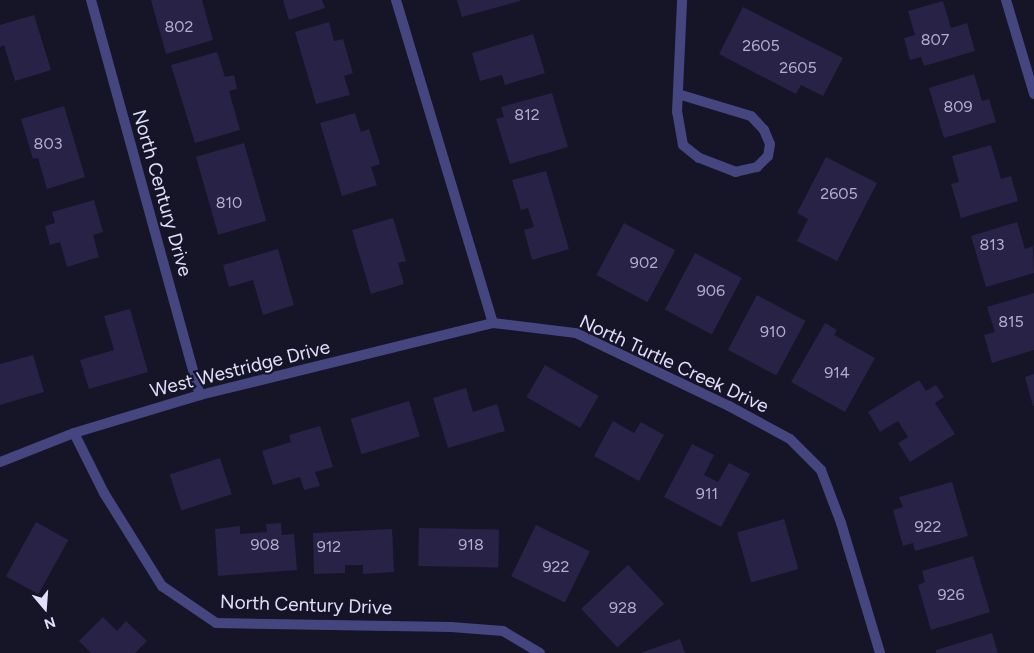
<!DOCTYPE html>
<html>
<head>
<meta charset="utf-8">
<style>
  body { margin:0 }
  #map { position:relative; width:1034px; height:653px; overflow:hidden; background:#161427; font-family:Figtree,sans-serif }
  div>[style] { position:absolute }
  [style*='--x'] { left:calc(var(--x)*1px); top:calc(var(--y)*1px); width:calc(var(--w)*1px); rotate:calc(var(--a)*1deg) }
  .building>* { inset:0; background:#272246; transform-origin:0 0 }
  .street>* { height:10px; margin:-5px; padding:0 5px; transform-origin:5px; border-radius:5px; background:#454580 }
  span { translate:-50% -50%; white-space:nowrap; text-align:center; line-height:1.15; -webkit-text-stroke:4.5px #161427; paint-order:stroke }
  .number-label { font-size:16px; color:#b2afce }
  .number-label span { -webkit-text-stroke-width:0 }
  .street-label { font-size:19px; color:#e0defb }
  .north { position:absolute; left:20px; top:583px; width:50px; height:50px; -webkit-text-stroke:4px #161427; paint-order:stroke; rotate:162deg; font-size:14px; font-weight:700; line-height:20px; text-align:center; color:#e0defb }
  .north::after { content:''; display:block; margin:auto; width:18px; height:22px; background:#e0defb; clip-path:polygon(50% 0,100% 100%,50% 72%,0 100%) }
</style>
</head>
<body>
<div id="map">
  <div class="building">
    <div style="clip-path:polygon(151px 0,202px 0,213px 40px,166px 54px)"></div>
    <div style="clip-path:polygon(283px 0,322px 0,325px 8px,289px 20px)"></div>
    <div style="clip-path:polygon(457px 0,520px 0,520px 1px,462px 17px)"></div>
    <div style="clip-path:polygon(943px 1px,951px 28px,967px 23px,975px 51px,924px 66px,921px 57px,910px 60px,904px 38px,915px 35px,908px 11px)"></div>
    <div style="clip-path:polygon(743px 7px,843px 58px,823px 96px,801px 85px,796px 94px,719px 54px)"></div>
    <div style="clip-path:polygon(34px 15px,51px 70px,15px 81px,4px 45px,0 47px,0 25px)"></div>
    <div style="clip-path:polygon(329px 22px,334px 41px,343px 39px,353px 73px,344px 76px,350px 95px,316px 104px,295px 32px)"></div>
    <div style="clip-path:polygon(533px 34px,545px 73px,505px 85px,502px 75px,480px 81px,472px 53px)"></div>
    <div style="clip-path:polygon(217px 52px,225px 77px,234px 75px,237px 89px,229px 91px,240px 130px,195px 143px,171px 65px)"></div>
    <div style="clip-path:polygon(974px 74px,982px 101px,989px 99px,996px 122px,944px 138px,929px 88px)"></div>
    <div style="clip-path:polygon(552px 93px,568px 147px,510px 164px,496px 119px,504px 117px,501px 107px)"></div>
    <div style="clip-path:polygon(64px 106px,85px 177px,47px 189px,38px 158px,33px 159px,21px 119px)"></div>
    <div style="clip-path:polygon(355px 113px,361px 132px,369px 129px,380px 164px,371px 167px,377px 185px,342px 196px,320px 123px)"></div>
    <div style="left:244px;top:143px;width:81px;height:50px;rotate:74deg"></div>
    <div style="clip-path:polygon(991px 145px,1001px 179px,1011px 176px,1018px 201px,961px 218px,951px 184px,959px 182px,952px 156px)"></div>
    <div style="clip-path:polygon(826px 157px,877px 183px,837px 261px,797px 241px,808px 219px,797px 213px)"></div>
    <div style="clip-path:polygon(546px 171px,569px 249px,532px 260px,524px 230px,534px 227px,528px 208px,521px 210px,512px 180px)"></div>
    <div style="clip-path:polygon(94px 200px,103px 232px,93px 235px,99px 257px,67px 267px,60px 242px,50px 245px,45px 226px,55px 223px,52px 212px)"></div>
    <div style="clip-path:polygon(393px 218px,406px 261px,398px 263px,404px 284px,371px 294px,352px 230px)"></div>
    <div style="clip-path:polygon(1017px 222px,1025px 249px,1033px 246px,1034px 273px,986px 287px,971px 236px)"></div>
    <div style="left:624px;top:223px;width:58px;height:59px;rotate:28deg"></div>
    <div style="clip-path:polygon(278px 249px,294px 305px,263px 315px,253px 280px,229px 287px,223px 265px)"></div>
    <div style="left:695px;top:253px;width:53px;height:64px;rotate:28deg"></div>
    <div style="clip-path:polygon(1034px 293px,1034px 350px,992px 363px,984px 335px,995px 332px,987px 307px)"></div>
    <div style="left:757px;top:295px;width:55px;height:62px;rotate:28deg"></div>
    <div style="clip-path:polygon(130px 309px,148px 372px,89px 389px,80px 360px,114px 350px,104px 316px)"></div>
    <div style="clip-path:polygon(825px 323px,837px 330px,834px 335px,875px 358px,845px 412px,791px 382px)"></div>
    <div style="clip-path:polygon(33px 355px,44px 392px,0 405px,0 364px)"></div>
    <div style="left:545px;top:365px;width:62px;height:37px;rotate:30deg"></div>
    <div style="clip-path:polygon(1034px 374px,1034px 406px,1033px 406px,1025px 377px)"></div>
    <div style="clip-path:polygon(919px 380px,926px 391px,936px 385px,944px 397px,935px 403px,955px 434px,910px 462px,898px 443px,908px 437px,898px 421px,880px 432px,868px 412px)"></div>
    <div style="clip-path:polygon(466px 388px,473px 412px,497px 404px,505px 431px,448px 448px,433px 398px)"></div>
    <div style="left:409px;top:401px;width:37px;height:61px;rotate:73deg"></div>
    <div style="clip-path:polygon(613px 421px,634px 433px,641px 422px,664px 435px,639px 481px,594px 456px)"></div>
    <div style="clip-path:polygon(320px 426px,333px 467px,315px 472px,320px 486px,304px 490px,300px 477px,273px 485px,262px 451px,291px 442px,289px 435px)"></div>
    <div style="clip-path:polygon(692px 444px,714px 455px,704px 475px,718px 482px,729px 463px,750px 474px,721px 527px,664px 497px)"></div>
    <div style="left:220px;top:458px;width:38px;height:53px;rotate:72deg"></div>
    <div style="clip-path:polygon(952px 482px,968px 536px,915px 551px,913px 543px,903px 546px,893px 510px,903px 507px,899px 497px)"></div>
    <div style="left:784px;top:519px;width:52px;height:49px;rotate:74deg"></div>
    <div style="left:36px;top:522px;width:37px;height:62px;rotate:29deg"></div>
    <div style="clip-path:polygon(281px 523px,282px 535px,294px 534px,297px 570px,218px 576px,215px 529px,240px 526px,240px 534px,267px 532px,266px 524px)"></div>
    <div style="left:536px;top:525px;width:60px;height:57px;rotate:26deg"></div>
    <div style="left:419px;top:528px;width:80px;height:38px;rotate:1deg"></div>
    <div style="clip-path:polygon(392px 529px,394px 572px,363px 574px,363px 565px,345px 565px,345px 573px,314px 574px,313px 533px)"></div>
    <div style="clip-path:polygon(973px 556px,990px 612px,931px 630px,918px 585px,925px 582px,922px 571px)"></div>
    <div style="left:628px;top:565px;width:53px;height:64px;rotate:47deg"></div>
    <div style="clip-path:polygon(103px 617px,117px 631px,126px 621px,147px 641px,135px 653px,91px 653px,79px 641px)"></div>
    <div style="clip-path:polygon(992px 633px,998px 653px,936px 653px,936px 650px)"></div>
    <div style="clip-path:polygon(680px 639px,685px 653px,640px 653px)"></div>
  </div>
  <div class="street">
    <div style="--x:91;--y:0;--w:410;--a:74.6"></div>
    <div style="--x:396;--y:0;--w:337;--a:73.3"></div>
    <div style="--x:1006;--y:0;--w:98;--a:73.4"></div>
    <div style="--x:678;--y:94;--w:76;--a:16.8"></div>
    <div style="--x:751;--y:116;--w:19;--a:47"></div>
    <div style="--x:764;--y:130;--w:15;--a:67"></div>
    <div style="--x:770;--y:144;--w:12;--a:99"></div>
    <div style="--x:768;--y:156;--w:16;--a:135"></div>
    <div style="--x:757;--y:167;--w:22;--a:167"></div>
    <div style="--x:736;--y:172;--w:40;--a:-159"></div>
    <div style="--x:699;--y:158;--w:21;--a:-141"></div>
    <div style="--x:683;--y:145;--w:34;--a:-100"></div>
    <div style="--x:677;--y:112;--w:112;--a:-87.4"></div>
    <div style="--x:74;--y:433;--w:67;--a:63.4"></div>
    <div style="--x:104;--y:493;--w:110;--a:58.1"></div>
    <div style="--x:162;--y:586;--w:65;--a:34.4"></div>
    <div style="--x:216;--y:623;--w:235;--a:1"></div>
    <div style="--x:451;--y:627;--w:52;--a:4.4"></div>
    <div style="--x:503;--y:631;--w:43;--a:30.7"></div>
    <div style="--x:0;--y:462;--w:79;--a:-21.4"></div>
    <div style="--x:74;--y:433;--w:132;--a:-16.8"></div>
    <div style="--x:200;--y:395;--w:302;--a:-13.8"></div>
    <div style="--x:493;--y:323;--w:84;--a:6.9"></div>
    <div style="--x:576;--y:333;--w:170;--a:25.5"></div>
    <div style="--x:729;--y:406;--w:69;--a:28.4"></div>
    <div style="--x:790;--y:439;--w:44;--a:45"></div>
    <div style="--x:821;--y:470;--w:57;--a:69.3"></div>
    <div style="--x:841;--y:523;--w:136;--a:73.3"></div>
  </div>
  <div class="number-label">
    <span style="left:179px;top:27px">802</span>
    <span style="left:935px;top:40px">807</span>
    <span style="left:761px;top:46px">2605</span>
    <span style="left:798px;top:68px">2605</span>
    <span style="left:958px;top:107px">809</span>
    <span style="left:527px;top:115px">812</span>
    <span style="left:48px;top:144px">803</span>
    <span style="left:839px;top:194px">2605</span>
    <span style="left:229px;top:203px">810</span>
    <span style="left:992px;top:245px">813</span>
    <span style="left:644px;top:263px">902</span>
    <span style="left:711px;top:291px">906</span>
    <span style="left:1011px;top:322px">815</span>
    <span style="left:773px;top:332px">910</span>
    <span style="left:837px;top:373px">914</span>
    <span style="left:707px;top:494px">911</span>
    <span style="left:928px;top:527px">922</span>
    <span style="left:265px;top:545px">908</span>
    <span style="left:471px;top:545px">918</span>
    <span style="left:329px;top:547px">912</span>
    <span style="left:556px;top:567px">922</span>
    <span style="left:951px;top:595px">926</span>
    <span style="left:623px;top:608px">928</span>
  </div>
  <div class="street-label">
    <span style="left:162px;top:193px;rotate:74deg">North Century Drive</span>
    <span style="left:674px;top:364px;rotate:25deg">North Turtle Creek Drive</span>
    <span style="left:240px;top:369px;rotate:-14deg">West Westridge Drive</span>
    <span style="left:306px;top:605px;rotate:2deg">North Century Drive</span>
  </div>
  <div class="north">N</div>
</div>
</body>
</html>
